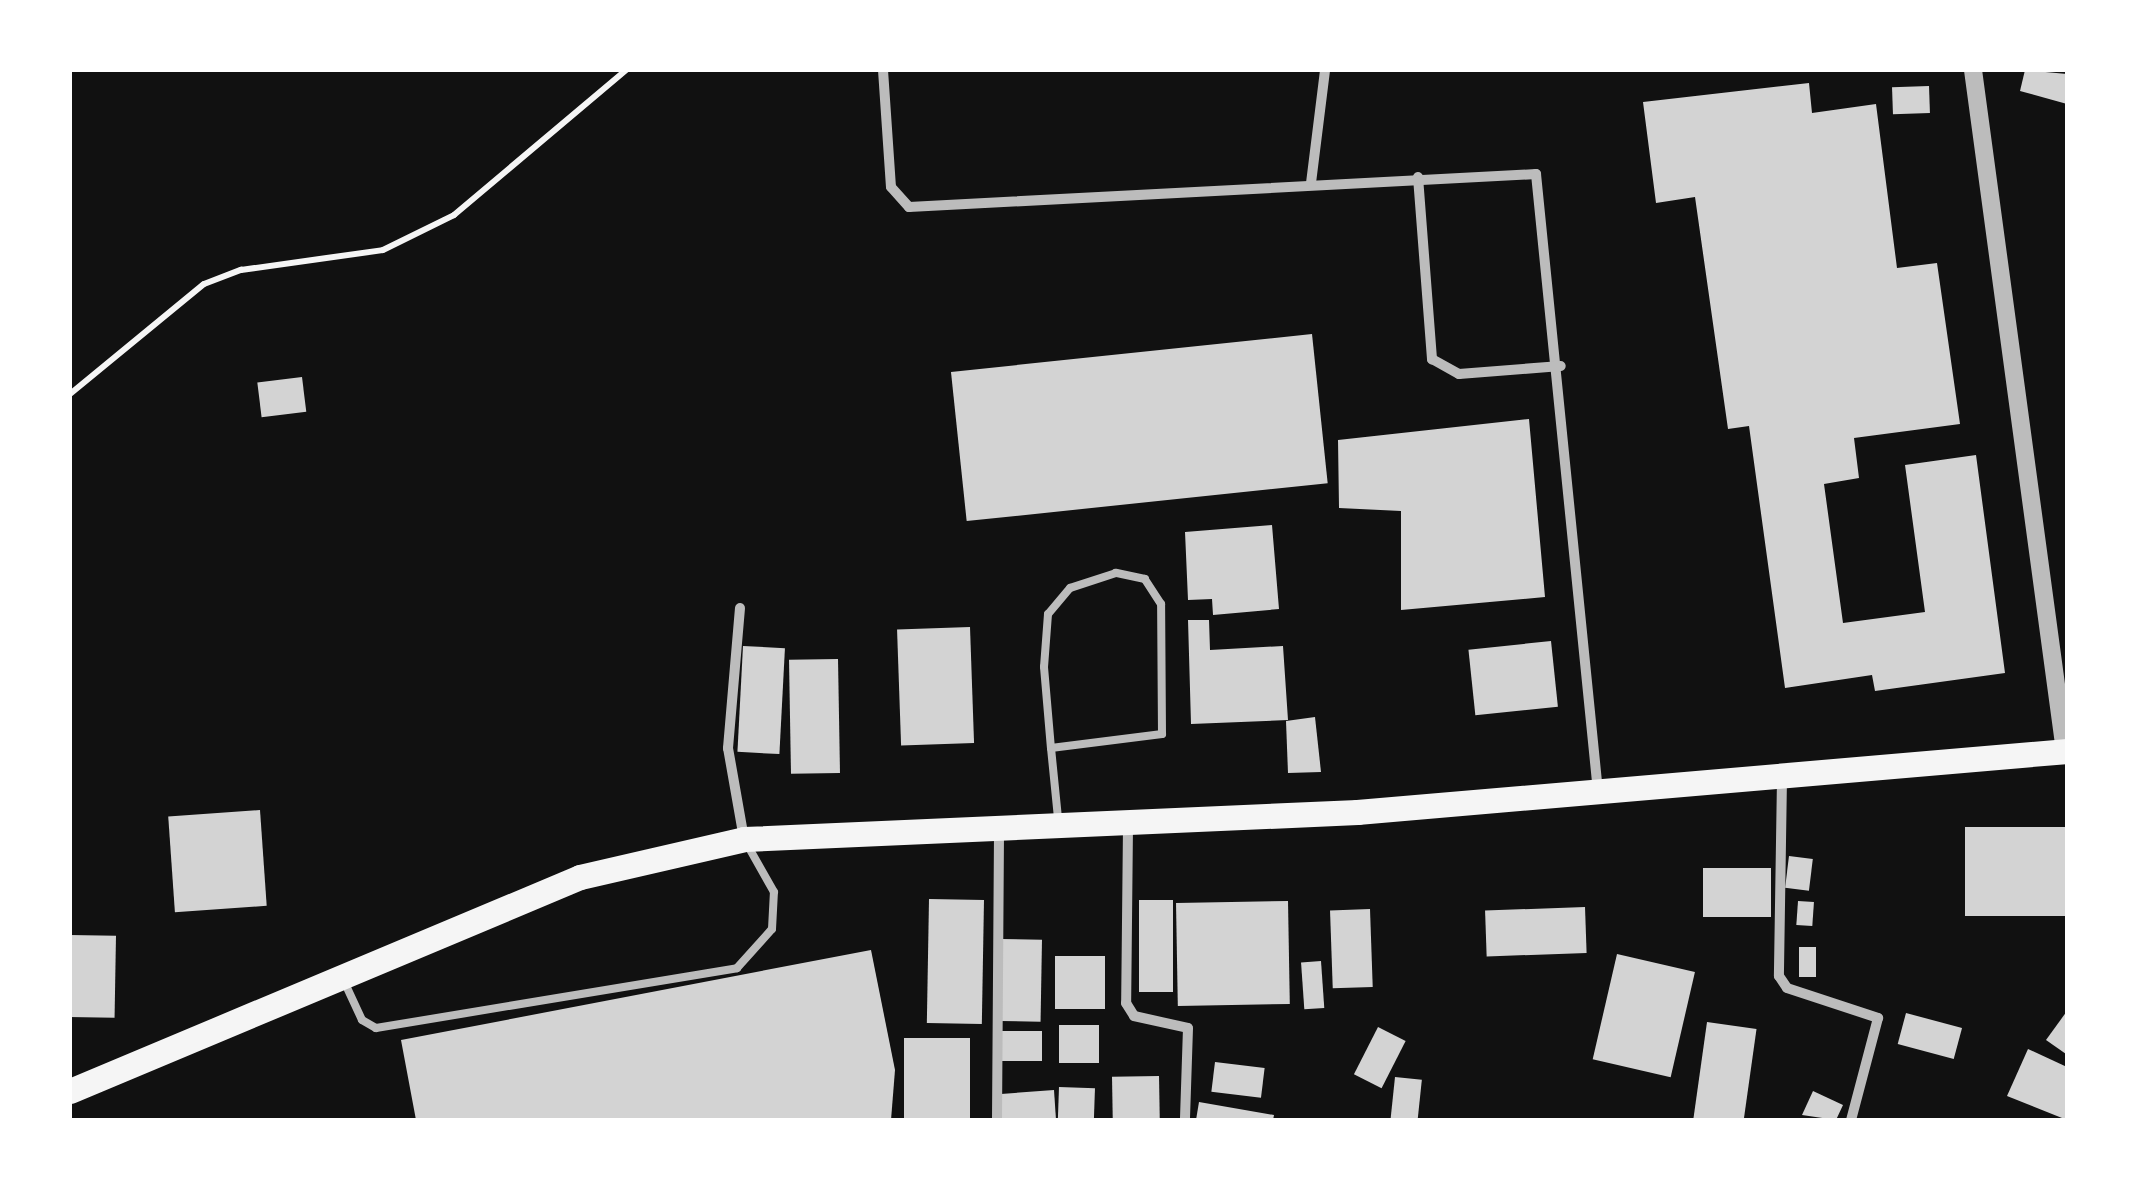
<!DOCTYPE html>
<html>
<head>
<meta charset="utf-8">
<style>
  body { margin:0 }
  #map { position:relative; width:2137px; height:1190px; overflow:hidden; background:#111; font-family:Barlow,sans-serif }
  div>[style] { position:absolute }
  [style*='--x'] { left:calc(var(--x)*1px); top:calc(var(--y)*1px); width:calc(var(--w)*1px); rotate:calc(var(--a)*1deg) }
  .building>* { inset:0; background:#d3d3d3; transform-origin:0 0 }
  .path>* { height:6px; margin:-3px; padding:0 3px; transform-origin:3px; border-radius:3px; background:#f5f5f5 }
  .service>* { height:8px; margin:-4px; padding:0 4px; transform-origin:4px; border-radius:4px; background:#bcbcbc }
  .minor>* { height:10px; margin:-5px; padding:0 5px; transform-origin:5px; border-radius:5px; background:#bcbcbc }
  .tertiary>* { height:18px; margin:-9px; padding:0 9px; transform-origin:9px; border-radius:9px; background:#bcbcbc }
  .primary>* { height:25px; margin:-12.5px; padding:0 12.5px; transform-origin:12.5px; border-radius:12.5px; background:#f5f5f5 }
  span { translate:-50% -50%; white-space:nowrap; text-align:center; line-height:1.15; -webkit-text-stroke:10px #fff; paint-order:stroke }
  .frame { position:absolute; inset:0; border:72px solid #fff; pointer-events:none }
</style>
</head>
<body>
<div id="map">
  <div class="building">
    <div style="clip-path:polygon(2025px 70px,2067px 74px,2067px 104px,2020px 91px)"></div>
    <div style="clip-path:polygon(1809px 83px,1812px 113px,1876px 104px,1897px 268px,1937px 263px,1960px 424px,1854px 438px,1859px 478px,1824px 484px,1843px 623px,1925px 612px,1905px 465px,1976px 455px,2005px 673px,1875px 691px,1872px 675px,1785px 688px,1749px 426px,1728px 429px,1695px 197px,1656px 203px,1643px 102px)"></div>
    <div style="left:1929px;top:86px;width:27px;height:37px;rotate:88deg"></div>
    <div style="left:1312px;top:334px;width:150px;height:363px;rotate:84deg"></div>
    <div style="left:302px;top:377px;width:35px;height:45px;rotate:83deg"></div>
    <div style="clip-path:polygon(1529px 419px,1545px 597px,1401px 610px,1401px 511px,1339px 508px,1338px 440px)"></div>
    <div style="clip-path:polygon(1272px 525px,1279px 609px,1213px 615px,1212px 599px,1188px 600px,1185px 532px)"></div>
    <div style="clip-path:polygon(1188px 620px,1209px 620px,1210px 650px,1283px 646px,1288px 720px,1191px 724px)"></div>
    <div style="left:970px;top:627px;width:116px;height:73px;rotate:88deg"></div>
    <div style="left:1551px;top:641px;width:66px;height:83px;rotate:84deg"></div>
    <div style="left:743px;top:646px;width:42px;height:106px;rotate:3deg"></div>
    <div style="left:838px;top:659px;width:114px;height:49px;rotate:89deg"></div>
    <div style="clip-path:polygon(1315px 717px,1321px 772px,1288px 773px,1286px 721px)"></div>
    <div style="left:260px;top:810px;width:96px;height:92px;rotate:86deg"></div>
    <div style="left:2067px;top:827px;width:89px;height:102px;rotate:90deg"></div>
    <div style="left:1789px;top:856px;width:24px;height:32px;rotate:7deg"></div>
    <div style="left:1703px;top:868px;width:68px;height:49px"></div>
    <div style="left:929px;top:899px;width:55px;height:124px;rotate:1deg"></div>
    <div style="left:1139px;top:900px;width:34px;height:92px"></div>
    <div style="left:1288px;top:901px;width:103px;height:112px;rotate:89deg"></div>
    <div style="left:1798px;top:901px;width:16px;height:24px;rotate:4deg"></div>
    <div style="left:1585px;top:907px;width:46px;height:100px;rotate:88deg"></div>
    <div style="left:1370px;top:909px;width:78px;height:40px;rotate:88deg"></div>
    <div style="left:70px;top:935px;width:46px;height:82px;rotate:1deg"></div>
    <div style="left:1002px;top:939px;width:40px;height:82px;rotate:1deg"></div>
    <div style="left:1816px;top:947px;width:30px;height:17px;rotate:90deg"></div>
    <div style="clip-path:polygon(871px 950px,895px 1070px,891px 1120px,416px 1120px,401px 1040px)"></div>
    <div style="left:1617px;top:954px;width:80px;height:108px;rotate:13deg"></div>
    <div style="left:1055px;top:956px;width:50px;height:53px"></div>
    <div style="left:1321px;top:961px;width:47px;height:20px;rotate:86deg"></div>
    <div style="clip-path:polygon(2067px 1011px,2067px 1052px,2066px 1054px,2046px 1040px)"></div>
    <div style="left:1906px;top:1013px;width:58px;height:32px;rotate:15deg"></div>
    <div style="left:1707px;top:1022px;width:50px;height:97px;rotate:8deg"></div>
    <div style="left:1059px;top:1025px;width:40px;height:38px"></div>
    <div style="left:1378px;top:1027px;width:31px;height:53px;rotate:27deg"></div>
    <div style="left:1002px;top:1031px;width:40px;height:30px"></div>
    <div style="left:970px;top:1038px;width:82px;height:66px;rotate:90deg"></div>
    <div style="clip-path:polygon(2028px 1049px,2067px 1067px,2067px 1120px,2007px 1096px)"></div>
    <div style="left:1215px;top:1062px;width:50px;height:30px;rotate:7deg"></div>
    <div style="left:1159px;top:1076px;width:44px;height:47px;rotate:89deg"></div>
    <div style="left:1395px;top:1077px;width:27px;height:43px;rotate:6deg"></div>
    <div style="left:1059px;top:1087px;width:36px;height:33px;rotate:2deg"></div>
    <div style="clip-path:polygon(1054px 1090px,1056px 1120px,1002px 1120px,1001px 1094px)"></div>
    <div style="clip-path:polygon(1813px 1091px,1843px 1105px,1836px 1120px,1802px 1115px)"></div>
    <div style="clip-path:polygon(1199px 1102px,1274px 1115px,1273px 1120px,1196px 1120px)"></div>
  </div>
  <div class="path">
    <div style="--x:70;--y:394;--w:173;--a:-39.4"></div>
    <div style="--x:204;--y:284;--w:40;--a:-21"></div>
    <div style="--x:241;--y:270;--w:143;--a:-8"></div>
    <div style="--x:383;--y:250;--w:79;--a:-26.2"></div>
    <div style="--x:454;--y:215;--w:225;--a:-40.1"></div>
  </div>
  <div class="service">
    <div style="--x:1051;--y:748;--w:112;--a:-7.2"></div>
    <div style="--x:1162;--y:734;--w:130;--a:-90.4"></div>
    <div style="--x:1161;--y:604;--w:30;--a:-123"></div>
    <div style="--x:1145;--y:579;--w:30;--a:-168"></div>
    <div style="--x:1116;--y:573;--w:48;--a:161.9"></div>
    <div style="--x:1070;--y:588;--w:34;--a:130"></div>
    <div style="--x:1048;--y:614;--w:53;--a:94.3"></div>
    <div style="--x:1044;--y:667;--w:81;--a:85.1"></div>
    <div style="--x:1051;--y:748;--w:70;--a:84.3"></div>
    <div style="--x:343;--y:979;--w:45;--a:65.1"></div>
    <div style="--x:362;--y:1020;--w:16;--a:30"></div>
    <div style="--x:376;--y:1028;--w:366;--a:-9.4"></div>
    <div style="--x:737;--y:968;--w:52;--a:-48.1"></div>
    <div style="--x:772;--y:929;--w:37;--a:-87"></div>
    <div style="--x:774;--y:892;--w:53;--a:-119.5"></div>
  </div>
  <div class="minor">
    <div style="--x:883;--y:70;--w:117;--a:86.1"></div>
    <div style="--x:891;--y:187;--w:27;--a:48"></div>
    <div style="--x:909;--y:207;--w:628;--a:-3.01"></div>
    <div style="--x:1536;--y:174;--w:621;--a:84.27"></div>
    <div style="--x:1418;--y:177;--w:183;--a:85.6"></div>
    <div style="--x:1432;--y:359;--w:31;--a:29"></div>
    <div style="--x:1459;--y:374;--w:102;--a:-4.5"></div>
    <div style="--x:1311;--y:183;--w:114;--a:-82.9"></div>
    <div style="--x:740;--y:608;--w:141;--a:94.9"></div>
    <div style="--x:728;--y:748;--w:92;--a:80"></div>
    <div style="--x:1782;--y:778;--w:198;--a:90.9"></div>
    <div style="--x:1779;--y:976;--w:14;--a:56"></div>
    <div style="--x:1787;--y:988;--w:96;--a:18.2"></div>
    <div style="--x:1878;--y:1018;--w:106;--a:104.8"></div>
    <div style="--x:1128;--y:826;--w:177;--a:90.6"></div>
    <div style="--x:1126;--y:1003;--w:15;--a:58"></div>
    <div style="--x:1134;--y:1016;--w:55;--a:12.5"></div>
    <div style="--x:1188;--y:1028;--w:92;--a:91.9"></div>
    <div style="--x:997;--y:1120;--w:292;--a:-89.6"></div>
  </div>
  <div class="tertiary">
    <div style="--x:1973;--y:70;--w:687;--a:82.31"></div>
  </div>
  <div class="primary">
    <div style="--x:70;--y:1091;--w:553;--a:-22.76"></div>
    <div style="--x:580;--y:877;--w:168;--a:-13"></div>
    <div style="--x:744;--y:839;--w:614;--a:-2.52"></div>
    <div style="--x:1357;--y:812;--w:713;--a:-4.91"></div>
  </div>
  <div class="frame"></div>
</div>
</body>
</html>
